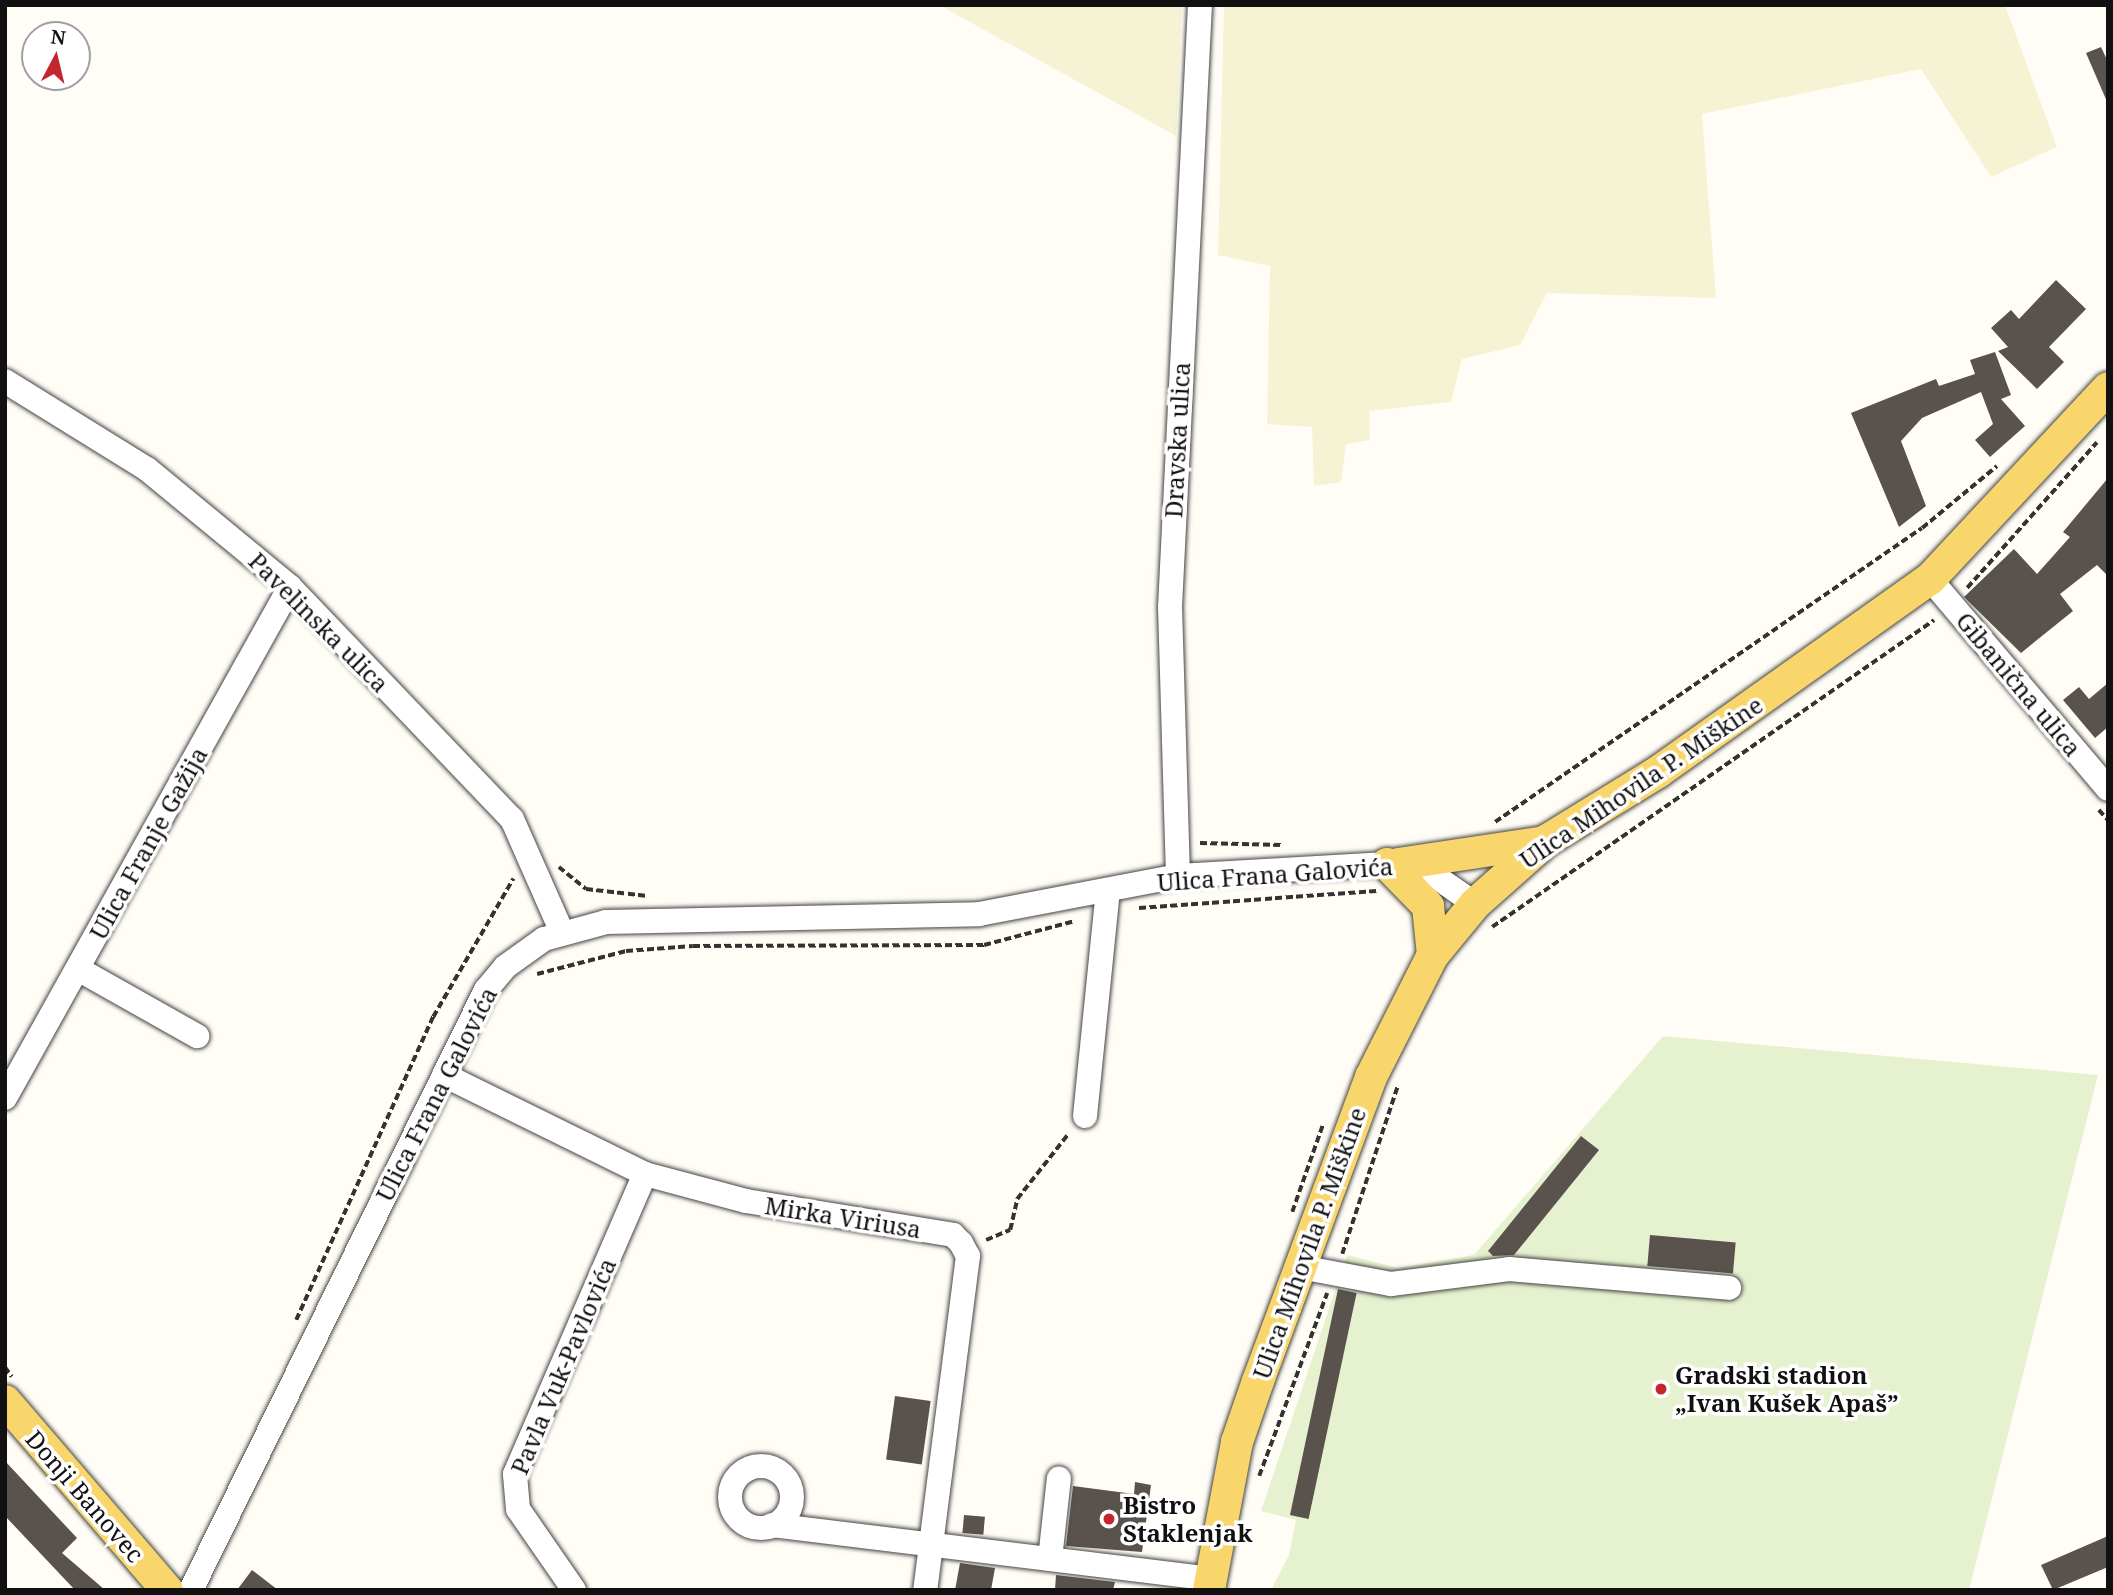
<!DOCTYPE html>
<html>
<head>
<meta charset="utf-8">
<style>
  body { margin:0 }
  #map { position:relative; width:2113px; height:1595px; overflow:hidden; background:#fffdf5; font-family:"Noto Serif",serif }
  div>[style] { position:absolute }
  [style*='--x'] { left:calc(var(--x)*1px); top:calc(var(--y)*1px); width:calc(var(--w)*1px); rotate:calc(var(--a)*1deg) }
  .farmland>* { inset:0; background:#f6f3d4 }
  .pitch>* { inset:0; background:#e6f2cf }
  .building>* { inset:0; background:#5a524d; transform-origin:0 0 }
  .path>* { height:3.5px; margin-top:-1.75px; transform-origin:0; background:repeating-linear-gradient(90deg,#333 0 7px,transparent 0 10.5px) }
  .roads { filter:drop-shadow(0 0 2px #444) drop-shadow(0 0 2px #444) }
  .minor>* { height:24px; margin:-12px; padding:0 12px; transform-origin:12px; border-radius:12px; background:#fff }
  .minor>.ring { margin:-12px; padding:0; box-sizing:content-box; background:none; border:24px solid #fff; border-radius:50% }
  .major>* { height:32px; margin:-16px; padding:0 16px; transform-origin:16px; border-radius:16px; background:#f9d66b }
  .dots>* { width:19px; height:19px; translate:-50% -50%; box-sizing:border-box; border:4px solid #fff; border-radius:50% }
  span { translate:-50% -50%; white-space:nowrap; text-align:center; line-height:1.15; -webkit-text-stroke:7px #fff; paint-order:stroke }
  .street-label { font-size:24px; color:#111 }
  .poi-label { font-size:24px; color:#111; font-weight:700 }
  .left { translate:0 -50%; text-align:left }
  .frame { position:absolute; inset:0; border:7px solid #111; pointer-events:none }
  .north { position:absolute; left:21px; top:21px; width:70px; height:70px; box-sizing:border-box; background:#fff; border:2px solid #a0a0a0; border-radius:50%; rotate:7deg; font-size:19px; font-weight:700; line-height:28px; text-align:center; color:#111 }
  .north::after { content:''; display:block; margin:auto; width:24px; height:32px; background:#c4262e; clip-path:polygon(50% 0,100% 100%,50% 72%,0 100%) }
</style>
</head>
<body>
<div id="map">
  <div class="farmland">
    <div style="clip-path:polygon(939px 5px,1182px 5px,1176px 136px)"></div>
    <div style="clip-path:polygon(1224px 5px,2005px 5px,2057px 147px,1991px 177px,1921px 69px,1702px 114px,1716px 298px,1547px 293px,1520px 345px,1462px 359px,1451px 402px,1369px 411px,1370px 440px,1346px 444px,1341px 482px,1314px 486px,1312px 427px,1267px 424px,1270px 266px,1218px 255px)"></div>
  </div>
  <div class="pitch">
    <div style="clip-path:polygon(1663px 1036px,2098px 1075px,1969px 1590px,1271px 1590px,1289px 1555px,1296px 1520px,1261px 1511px,1347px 1255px,1398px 1268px,1474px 1255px)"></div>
  </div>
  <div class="building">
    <div style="clip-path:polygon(2101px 47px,2108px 62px,2108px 104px,2086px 53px)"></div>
    <div style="clip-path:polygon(2056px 280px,2086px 309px,2049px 347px,2064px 362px,2037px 389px,1998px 351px,2008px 347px,1991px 328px,2011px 310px,2019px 319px)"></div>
    <div style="clip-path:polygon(1995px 352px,2011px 395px,2001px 399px,2025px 426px,1990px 457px,1975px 440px,1993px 424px,1981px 392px,1922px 418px,1901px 441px,1926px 506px,1899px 527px,1851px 413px,1936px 379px,1939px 386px,1975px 374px,1970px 360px)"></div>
    <div style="clip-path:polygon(2108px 478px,2108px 576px,2097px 565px,2060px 594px,2073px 611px,2021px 653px,1964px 597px,2014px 549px,2037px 574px,2070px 537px,2063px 532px)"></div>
    <div style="clip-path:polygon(2108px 683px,2108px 727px,2095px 738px,2063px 700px,2079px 687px,2089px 699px)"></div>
    <div style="clip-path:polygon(1581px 1136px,1599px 1150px,1514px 1255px,1493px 1256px,1488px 1251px)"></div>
    <div style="left:1650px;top:1235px;width:86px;height:31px;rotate:5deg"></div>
    <div style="left:1338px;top:1289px;width:19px;height:231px;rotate:12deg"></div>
    <div style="left:895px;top:1396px;width:36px;height:64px;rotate:8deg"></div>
    <div style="clip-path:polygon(5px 1461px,77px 1538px,62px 1553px,105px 1590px,75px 1590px,5px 1516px)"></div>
    <div style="clip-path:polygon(1135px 1482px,1151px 1485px,1142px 1552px,1066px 1546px,1073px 1486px,1134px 1494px)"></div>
    <div style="left:964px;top:1515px;width:21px;height:18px;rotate:5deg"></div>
    <div style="clip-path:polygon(2108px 1536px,2108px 1567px,2053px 1590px,2041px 1565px)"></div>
    <div style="clip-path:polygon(960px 1563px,995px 1568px,991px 1590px,955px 1590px)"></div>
    <div style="clip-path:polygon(252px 1570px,278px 1590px,237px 1590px)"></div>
    <div style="clip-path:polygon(1056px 1575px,1115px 1582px,1113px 1590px,1055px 1590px)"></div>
  </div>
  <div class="path">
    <div style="--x:1967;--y:588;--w:195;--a:-48.3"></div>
    <div style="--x:2099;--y:810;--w:13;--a:48"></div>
    <div style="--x:1495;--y:822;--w:518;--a:-34.55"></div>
    <div style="--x:1922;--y:528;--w:97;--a:-39.6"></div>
    <div style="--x:1200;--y:843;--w:83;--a:1.4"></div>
    <div style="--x:559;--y:867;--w:35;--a:39"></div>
    <div style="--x:586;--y:889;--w:62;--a:6.4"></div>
    <div style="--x:1139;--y:908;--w:238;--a:-4.1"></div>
    <div style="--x:1492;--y:927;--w:538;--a:-34.78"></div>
    <div style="--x:537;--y:974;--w:92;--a:-14.5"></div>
    <div style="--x:626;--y:951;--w:67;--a:-4.3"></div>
    <div style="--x:693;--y:946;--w:291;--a:-0.2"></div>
    <div style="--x:984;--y:945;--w:94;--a:-14.8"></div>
    <div style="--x:1292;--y:1212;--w:93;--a:-70.6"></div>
    <div style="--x:986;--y:1240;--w:26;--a:-23"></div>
    <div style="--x:1010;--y:1230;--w:32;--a:-77"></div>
    <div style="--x:1017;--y:1199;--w:84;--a:-51.8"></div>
    <div style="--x:1342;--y:1254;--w:178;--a:-71.7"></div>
    <div style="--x:296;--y:1320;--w:333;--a:-65.7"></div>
    <div style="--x:433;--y:1017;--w:160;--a:-59.9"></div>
    <div style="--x:5;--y:1367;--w:12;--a:55"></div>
    <div style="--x:1259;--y:1476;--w:195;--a:-69.6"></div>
  </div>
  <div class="roads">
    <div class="minor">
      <div style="--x:5;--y:381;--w:167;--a:31.8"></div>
      <div style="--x:147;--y:469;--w:185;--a:39.5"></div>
      <div style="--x:290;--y:587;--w:321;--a:46.3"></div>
      <div style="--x:512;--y:819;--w:121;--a:66.2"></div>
      <div style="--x:1930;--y:579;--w:275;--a:49.7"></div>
      <div style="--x:1178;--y:876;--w:269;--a:-91.7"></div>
      <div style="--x:1170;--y:607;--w:603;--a:-87.15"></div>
      <div style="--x:78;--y:969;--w:137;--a:29.4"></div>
      <div style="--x:444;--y:1075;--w:224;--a:26.2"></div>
      <div style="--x:645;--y:1174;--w:105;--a:15"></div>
      <div style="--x:746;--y:1201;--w:210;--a:9.3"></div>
      <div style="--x:953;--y:1235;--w:11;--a:45"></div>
      <div style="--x:961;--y:1243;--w:15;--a:62"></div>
      <div style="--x:968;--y:1256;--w:337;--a:97.3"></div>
      <div style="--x:5;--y:1098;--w:585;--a:-60.85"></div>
      <div style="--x:1085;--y:1116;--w:227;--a:-84.2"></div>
      <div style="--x:1300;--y:1267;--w:93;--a:10.6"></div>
      <div style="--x:1391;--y:1284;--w:119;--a:-7.2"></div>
      <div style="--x:1509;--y:1269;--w:221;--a:4.9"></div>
      <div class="ring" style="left:730px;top:1466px;width:38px;height:38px"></div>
      <div style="--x:772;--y:1525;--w:441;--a:7"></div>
      <div style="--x:1050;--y:1559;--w:81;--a:-83.7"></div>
      <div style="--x:191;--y:1590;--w:669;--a:-63.82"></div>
      <div style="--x:486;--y:990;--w:30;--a:-50"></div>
      <div style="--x:505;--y:967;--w:48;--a:-35.7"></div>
      <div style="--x:544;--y:939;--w:64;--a:-15.3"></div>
      <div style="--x:606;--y:922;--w:373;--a:-1.2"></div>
      <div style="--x:979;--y:914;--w:203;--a:-10.8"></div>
      <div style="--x:1178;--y:876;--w:209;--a:-3.3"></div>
      <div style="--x:1387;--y:864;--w:46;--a:12.5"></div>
      <div style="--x:1432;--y:874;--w:52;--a:34.9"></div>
      <div style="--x:574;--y:1590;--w:98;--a:-124.7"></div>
      <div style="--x:518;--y:1509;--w:35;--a:-95"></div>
      <div style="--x:515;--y:1474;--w:327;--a:-66.6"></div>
    </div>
    <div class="major">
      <div style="--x:1387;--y:864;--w:59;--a:45.7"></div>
      <div style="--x:1428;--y:906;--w:49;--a:84.2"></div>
      <div style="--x:1398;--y:864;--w:142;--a:-8.5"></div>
      <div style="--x:5;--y:1401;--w:249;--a:49.4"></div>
      <div style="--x:1209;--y:1590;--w:151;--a:-79.3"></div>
      <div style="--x:1237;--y:1442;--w:65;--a:-71"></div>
      <div style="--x:1258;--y:1381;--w:324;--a:-69.6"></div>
      <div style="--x:1371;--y:1077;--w:137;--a:-63.1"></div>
      <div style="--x:1433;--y:955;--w:66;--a:-50.5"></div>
      <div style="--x:1475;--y:904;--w:95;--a:-41.6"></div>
      <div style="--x:1546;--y:841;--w:132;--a:-31.6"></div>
      <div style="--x:1658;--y:772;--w:334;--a:-35.4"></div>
      <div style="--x:1930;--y:579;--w:261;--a:-47"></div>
    </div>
  </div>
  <div class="dots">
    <div style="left:1661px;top:1389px;background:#c4262e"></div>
    <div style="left:1109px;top:1519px;background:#c4262e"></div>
  </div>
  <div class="street-label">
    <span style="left:1177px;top:440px;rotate:-87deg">Dravska ulica</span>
    <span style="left:319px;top:622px;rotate:45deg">Pavelinska ulica</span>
    <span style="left:2019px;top:684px;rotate:50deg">Gibanična ulica</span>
    <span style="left:1641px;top:782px;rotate:-34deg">Ulica Mihovila P. Miškine</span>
    <span style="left:148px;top:843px;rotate:-61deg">Ulica Franje Gažija</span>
    <span style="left:1275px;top:874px;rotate:-4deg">Ulica Frana Galovića</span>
    <span style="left:436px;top:1094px;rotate:-63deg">Ulica Frana Galovića</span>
    <span style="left:843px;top:1217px;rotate:9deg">Mirka Viriusa</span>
    <span style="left:1309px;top:1243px;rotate:-70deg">Ulica Mihovila P. Miškine</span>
    <span style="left:563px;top:1366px;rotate:-67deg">Pavla Vuk-Pavlovića</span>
    <span style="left:85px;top:1496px;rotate:49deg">Donji Banovec</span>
  </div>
  <div class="poi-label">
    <span class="left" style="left:1675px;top:1389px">Gradski stadion<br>„Ivan Kušek Apaš”</span>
    <span class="left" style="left:1123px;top:1519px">Bistro<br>Staklenjak</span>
  </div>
  <div class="frame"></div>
  <div class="north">N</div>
</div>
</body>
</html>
